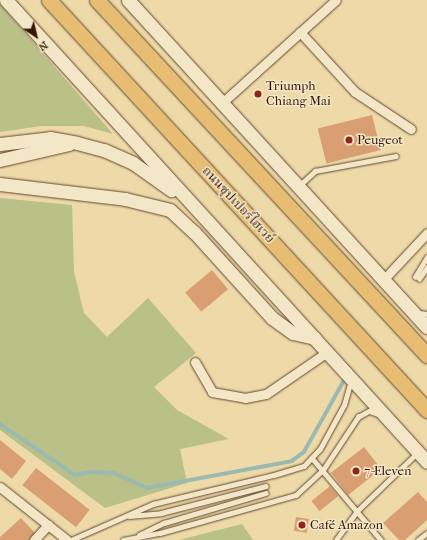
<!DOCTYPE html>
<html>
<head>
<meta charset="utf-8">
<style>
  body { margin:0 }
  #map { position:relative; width:427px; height:540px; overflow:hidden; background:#eedaa9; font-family:"IM FELL French Canon","Noto Serif Thai",serif }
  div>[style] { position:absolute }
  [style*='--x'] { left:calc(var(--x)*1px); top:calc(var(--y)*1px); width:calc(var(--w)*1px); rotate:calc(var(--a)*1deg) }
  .green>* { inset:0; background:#b9c088 }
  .stream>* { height:3.5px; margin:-1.75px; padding:0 1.75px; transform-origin:1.75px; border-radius:1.75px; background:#9cb9b1 }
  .building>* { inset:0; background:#d99f72; transform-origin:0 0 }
  .roads { filter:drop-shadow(0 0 1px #634830) drop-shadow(0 0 1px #634830) }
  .service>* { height:4.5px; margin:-2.25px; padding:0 2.25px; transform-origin:2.25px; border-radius:2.25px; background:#f4e7c7 }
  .minor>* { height:9px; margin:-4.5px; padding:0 4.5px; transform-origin:4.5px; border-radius:4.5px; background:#f4e7c7 }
  .secondary>* { height:13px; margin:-6.5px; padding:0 6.5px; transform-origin:6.5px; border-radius:6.5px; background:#f4e7c7 }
  .trunk>* { height:15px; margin:-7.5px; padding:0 7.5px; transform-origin:7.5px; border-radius:7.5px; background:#e7bd74 }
  .dots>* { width:11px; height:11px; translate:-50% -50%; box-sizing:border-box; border:2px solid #f4e7c7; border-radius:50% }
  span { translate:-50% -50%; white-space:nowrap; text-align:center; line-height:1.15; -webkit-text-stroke:3px #f4e7c7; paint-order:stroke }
  .poi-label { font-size:13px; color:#351708 }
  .left { translate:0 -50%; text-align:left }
  .street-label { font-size:13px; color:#351708 }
  .north { position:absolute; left:16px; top:16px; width:40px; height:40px; -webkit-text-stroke:3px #f4e7c7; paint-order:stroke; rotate:145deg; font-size:11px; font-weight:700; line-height:16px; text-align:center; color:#351708 }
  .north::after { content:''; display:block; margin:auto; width:14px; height:18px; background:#351708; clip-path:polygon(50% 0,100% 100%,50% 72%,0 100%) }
</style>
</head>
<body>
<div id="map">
  <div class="green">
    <div style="clip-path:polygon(0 4px,113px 134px,84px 126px,41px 126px,0 132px)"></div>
    <div style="clip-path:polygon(0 198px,72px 205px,74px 272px,84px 313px,107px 337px,148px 298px,196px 353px,154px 387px,177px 410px,229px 439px,180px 449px,187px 483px,105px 508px,0 430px)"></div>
    <div style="clip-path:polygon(242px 524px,253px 540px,179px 540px)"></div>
  </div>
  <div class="stream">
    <div style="--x:0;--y:424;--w:91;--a:34.2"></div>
    <div style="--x:75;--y:475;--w:17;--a:-10"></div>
    <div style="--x:92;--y:472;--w:22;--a:3"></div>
    <div style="--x:114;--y:473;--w:36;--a:24"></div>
    <div style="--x:147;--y:488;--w:147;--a:-10.5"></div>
    <div style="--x:292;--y:461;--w:15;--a:-37"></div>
    <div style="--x:304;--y:452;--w:86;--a:-60.8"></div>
  </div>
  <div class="building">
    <div style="left:372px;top:115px;width:36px;height:56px;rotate:76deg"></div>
    <div style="left:212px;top:270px;width:25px;height:35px;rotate:50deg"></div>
    <div style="clip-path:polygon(0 440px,26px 461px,12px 479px,0 469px)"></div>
    <div style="left:364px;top:447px;width:28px;height:42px;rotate:52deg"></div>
    <div style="left:36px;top:468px;width:68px;height:22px;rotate:38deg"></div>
    <div style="left:330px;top:486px;width:13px;height:24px;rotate:51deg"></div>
    <div style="clip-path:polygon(418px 492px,427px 502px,427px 520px,405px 540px,399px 540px,383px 523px)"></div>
    <div style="left:296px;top:517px;width:13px;height:14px;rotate:9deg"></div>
    <div style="clip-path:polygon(21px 518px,36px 534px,29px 540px,0 540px,0 537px)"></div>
  </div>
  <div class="roads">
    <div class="service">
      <div style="--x:299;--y:186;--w:22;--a:-43"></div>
      <div style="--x:315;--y:171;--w:82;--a:-10.5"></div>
      <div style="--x:415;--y:277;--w:23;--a:-59"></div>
      <div style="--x:419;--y:279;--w:14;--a:-56"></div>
      <div style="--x:419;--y:313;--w:8;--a:7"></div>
      <div style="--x:312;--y:458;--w:107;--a:49.9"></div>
      <div style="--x:129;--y:516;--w:32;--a:-5"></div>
      <div style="--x:161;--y:513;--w:108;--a:-14.4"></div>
      <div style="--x:139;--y:535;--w:28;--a:-26"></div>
      <div style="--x:164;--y:523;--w:106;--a:-16.4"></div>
      <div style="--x:71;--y:540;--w:90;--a:-23.7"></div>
      <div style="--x:153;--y:504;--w:124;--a:-13.5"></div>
      <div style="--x:274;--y:475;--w:31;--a:-17"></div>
      <div style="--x:304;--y:466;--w:23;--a:-47"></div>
      <div style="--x:320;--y:449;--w:50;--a:-61.4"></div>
      <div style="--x:344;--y:405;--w:25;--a:-74"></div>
      <div style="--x:123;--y:540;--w:38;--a:-11"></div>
      <div style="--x:160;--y:533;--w:141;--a:-15.6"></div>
      <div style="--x:296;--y:495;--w:37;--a:-43"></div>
      <div style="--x:323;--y:470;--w:64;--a:-56.6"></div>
      <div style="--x:358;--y:417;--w:13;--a:-29"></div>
      <div style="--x:369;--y:411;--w:9;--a:18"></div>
      <div style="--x:336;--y:540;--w:34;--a:-54"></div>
      <div style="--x:356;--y:512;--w:85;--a:-44"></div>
      <div style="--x:418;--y:540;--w:11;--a:-38"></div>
    </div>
    <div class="minor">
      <div style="--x:300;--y:32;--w:81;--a:47.5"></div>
      <div style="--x:355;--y:92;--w:67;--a:33.5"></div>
      <div style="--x:223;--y:102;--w:152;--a:-42.1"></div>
      <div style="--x:384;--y:279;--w:63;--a:-46.9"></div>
      <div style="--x:195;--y:362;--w:34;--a:60"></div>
      <div style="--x:212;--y:392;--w:34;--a:10"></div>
      <div style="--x:245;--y:398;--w:21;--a:-11"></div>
      <div style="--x:266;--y:394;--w:74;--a:-34.5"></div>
      <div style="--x:0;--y:487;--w:85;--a:38.3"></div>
      <div style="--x:34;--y:540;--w:21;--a:-47"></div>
    </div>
    <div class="secondary">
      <div style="--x:6;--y:0;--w:625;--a:47.66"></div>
      <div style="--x:128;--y:0;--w:443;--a:47.6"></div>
      <div style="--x:0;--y:144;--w:50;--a:-6.8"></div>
      <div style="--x:50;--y:138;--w:27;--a:10"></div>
      <div style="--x:77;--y:143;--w:28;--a:15"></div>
      <div style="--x:104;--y:150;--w:32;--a:24"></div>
      <div style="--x:133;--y:163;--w:47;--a:35.4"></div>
      <div style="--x:0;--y:160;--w:71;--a:-13.1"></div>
      <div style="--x:0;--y:184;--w:126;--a:6.8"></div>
      <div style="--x:125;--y:199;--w:46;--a:13.7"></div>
      <div style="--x:170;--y:210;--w:33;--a:43"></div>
      <div style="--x:194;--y:232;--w:116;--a:47.8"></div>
      <div style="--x:272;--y:318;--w:26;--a:36"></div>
      <div style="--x:293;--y:333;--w:22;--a:13"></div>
    </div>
    <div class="trunk">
      <div style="--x:49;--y:0;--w:558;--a:47.33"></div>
      <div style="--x:97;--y:0;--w:485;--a:47.1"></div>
    </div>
  </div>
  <div class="dots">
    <div style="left:258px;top:94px;background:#8f2418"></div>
    <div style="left:349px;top:140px;background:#8f2418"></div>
    <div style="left:356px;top:471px;background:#8f2418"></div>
    <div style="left:302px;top:525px;background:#8f2418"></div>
  </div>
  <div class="poi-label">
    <span class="left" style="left:266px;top:94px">Triumph<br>Chiang Mai</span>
    <span class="left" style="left:357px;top:140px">Peugeot</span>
    <span class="left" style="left:364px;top:471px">7-Eleven</span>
    <span class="left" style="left:310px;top:525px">Café Amazon</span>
  </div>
  <div class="street-label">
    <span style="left:238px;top:205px;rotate:47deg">ถนนซุปเปอร์ไฮเวย์</span>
  </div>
  <div class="north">N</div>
</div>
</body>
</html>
